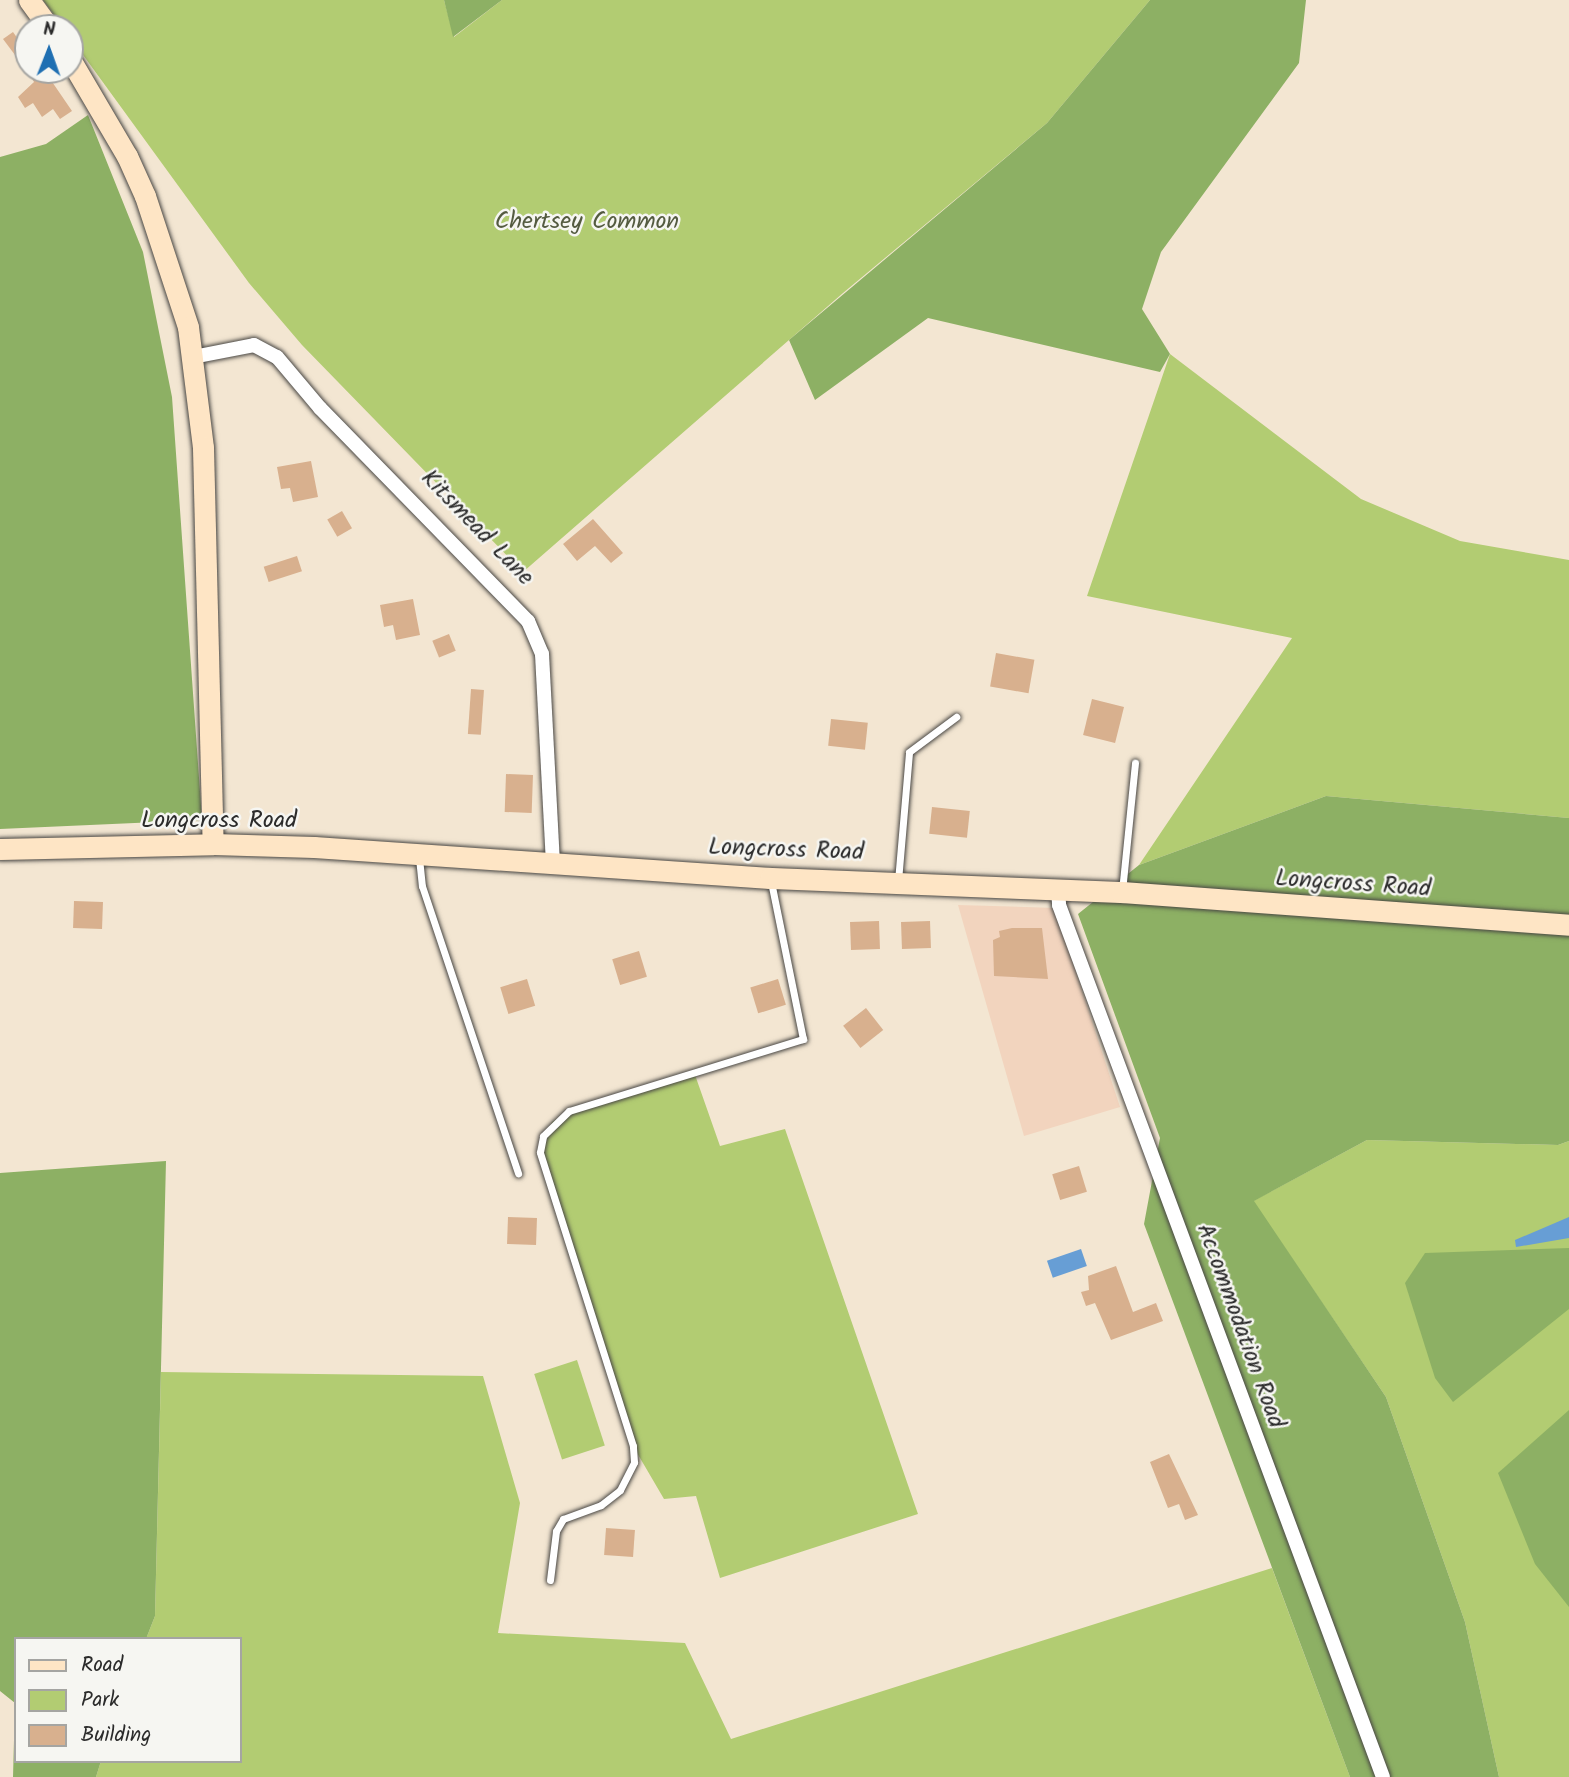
<!DOCTYPE html>
<html>
<head>
<meta charset="utf-8">
<style>
  body { margin:0 }
  #map { position:relative; width:1569px; height:1777px; overflow:hidden; background:#f3e6d2; font-family:Kalam,sans-serif }
  div>[style] { position:absolute }
  [style*='--x'] { left:calc(var(--x)*1px); top:calc(var(--y)*1px); width:calc(var(--w)*1px); rotate:calc(var(--a)*1deg) }
  .built>* { inset:0; background:#f2d4be }
  .green>* { inset:0; background:#b2cc72; transform-origin:0 0 }
  .forest>* { inset:0; background:#8db064 }
  .water>* { inset:0; background:#679ed5; transform-origin:0 0 }
  .building>* { inset:0; background:#d8b08e; transform-origin:0 0 }
  .roads { filter:drop-shadow(0 0 2px #494744) drop-shadow(0 0 2px #494744) }
  .lane>* { height:7px; margin:-3.5px; padding:0 3.5px; transform-origin:3.5px; border-radius:3.5px; background:#fff }
  .street>* { height:14px; margin:-7px; padding:0 7px; transform-origin:7px; border-radius:7px; background:#fff }
  .secondary>* { height:21px; margin:-10.5px; padding:0 10.5px; transform-origin:10.5px; border-radius:10.5px; background:#fee5c5 }
  span { translate:-50% -50%; white-space:nowrap; text-align:center; line-height:1.15; -webkit-text-stroke:5px #f6f6f2; paint-order:stroke }
  .park-label { font-size:24px; color:#545b40 }
  .street-label { font-size:24px; color:#2b2b2b }
  .legend { position:absolute; left:14px; top:1637px; width:228px; height:126px; box-sizing:border-box; background:#f6f6f2; border:2px solid #a5a5a2; margin:0; padding:9px 12px; list-style:none; font-size:21px; color:#2b2b2b }
  .legend li { display:flex; align-items:center; gap:14px; height:35px }
  .legend b { width:35px; border:2px solid #a5a5a2 }
  .north { position:absolute; left:14px; top:14px; width:70px; height:70px; box-sizing:border-box; background:#f6f6f2; border:2px solid #a5a5a2; border-radius:50%; rotate:1deg; font-size:19px; font-weight:700; line-height:28px; text-align:center; color:#2b2b2b }
  .north::after { content:''; display:block; margin:auto; width:24px; height:32px; background:#1f6fb2; clip-path:polygon(50% 0,100% 100%,50% 72%,0 100%) }
</style>
</head>
<body>
<div id="map">
  <div class="built">
    <div style="clip-path:polygon(958px 905px,1055px 908px,1120px 1107px,1024px 1136px)"></div>
  </div>
  <div class="green">
    <div style="clip-path:polygon(43px 0,444px 0,454px 37px,502px 0,1150px 0,1047px 123px,843px 293px,523px 572px,302px 345px,249px 283px,70px 37px,70px 28px,64px 28px)"></div>
    <div style="clip-path:polygon(1170px 354px,1361px 499px,1460px 541px,1569px 560px,1569px 818px,1326px 796px,1139px 865px,1292px 638px,1087px 596px)"></div>
    <div style="clip-path:polygon(694px 1072px,720px 1146px,785px 1129px,918px 1514px,720px 1578px,696px 1496px,664px 1499px,633px 1446px,540px 1152px,552px 1122px,569px 1111px)"></div>
    <div style="clip-path:polygon(1367px 1140px,1558px 1145px,1569px 1141px,1569px 1777px,1499px 1777px,1465px 1622px,1386px 1397px,1253px 1201px)"></div>
    <div style="left:577px;top:1360px;width:90px;height:45px;rotate:72deg"></div>
    <div style="clip-path:polygon(161px 1372px,483px 1376px,520px 1503px,498px 1633px,685px 1643px,731px 1739px,1272px 1568px,1350px 1777px,96px 1777px,101px 1761px,240px 1761px,240px 1639px,146px 1639px,155px 1616px)"></div>
  </div>
  <div class="forest">
    <div style="clip-path:polygon(444px 0,502px 0,453px 37px)"></div>
    <div style="clip-path:polygon(1150px 0,1306px 0,1299px 63px,1161px 252px,1142px 309px,1170px 354px,1160px 372px,928px 318px,815px 400px,789px 340px,1047px 123px)"></div>
    <div style="clip-path:polygon(88px 115px,143px 252px,172px 397px,202px 820px,0 829px,0 157px,46px 144px)"></div>
    <div style="clip-path:polygon(1326px 796px,1569px 818px,1569px 1141px,1558px 1145px,1367px 1140px,1254px 1201px,1386px 1397px,1465px 1622px,1499px 1777px,1350px 1777px,1144px 1224px,1160px 1138px,1078px 914px,1139px 865px)"></div>
    <div style="clip-path:polygon(166px 1161px,155px 1616px,146px 1639px,16px 1639px,16px 1761px,101px 1761px,96px 1777px,13px 1777px,15px 1703px,0 1691px,0 1173px)"></div>
    <div style="clip-path:polygon(1569px 1248px,1569px 1309px,1453px 1402px,1435px 1378px,1405px 1283px,1425px 1253px)"></div>
    <div style="clip-path:polygon(1569px 1410px,1569px 1607px,1535px 1564px,1498px 1473px)"></div>
  </div>
  <div class="water">
    <div style="clip-path:polygon(1569px 1217px,1569px 1238px,1516px 1247px,1515px 1240px)"></div>
    <div style="left:1081px;top:1249px;width:18px;height:36px;rotate:71deg"></div>
  </div>
  <div class="building">
    <div style="clip-path:polygon(13px 32px,28px 53px,21px 63px,3px 39px)"></div>
    <div style="clip-path:polygon(33px 70px,44px 70px,72px 111px,60px 119px,53px 109px,42px 117px,33px 103px,25px 108px,18px 97px,34px 82px,29px 73px)"></div>
    <div style="clip-path:polygon(311px 461px,318px 497px,293px 502px,290px 488px,281px 489px,277px 467px)"></div>
    <div style="left:342px;top:511px;width:20px;height:17px;rotate:60deg"></div>
    <div style="clip-path:polygon(593px 519px,623px 553px,611px 563px,595px 546px,577px 561px,563px 544px)"></div>
    <div style="left:297px;top:556px;width:16px;height:35px;rotate:72deg"></div>
    <div style="clip-path:polygon(413px 599px,420px 635px,396px 640px,393px 625px,384px 627px,380px 605px)"></div>
    <div style="left:449px;top:634px;width:18px;height:18px;rotate:68deg"></div>
    <div style="left:996px;top:653px;width:39px;height:34px;rotate:10deg"></div>
    <div style="left:471px;top:689px;width:13px;height:45px;rotate:4deg"></div>
    <div style="left:1092px;top:699px;width:33px;height:37px;rotate:14deg"></div>
    <div style="left:831px;top:719px;width:37px;height:27px;rotate:6deg"></div>
    <div style="left:506px;top:774px;width:27px;height:38px;rotate:2deg"></div>
    <div style="left:932px;top:807px;width:38px;height:27px;rotate:6deg"></div>
    <div style="left:74px;top:901px;width:29px;height:27px;rotate:2deg"></div>
    <div style="left:879px;top:921px;width:28px;height:29px;rotate:88deg"></div>
    <div style="left:930px;top:921px;width:27px;height:29px;rotate:88deg"></div>
    <div style="clip-path:polygon(1012px 928px,1042px 928px,1048px 979px,994px 976px,993px 940px,1000px 937px,999px 931px)"></div>
    <div style="left:639px;top:951px;width:27px;height:28px;rotate:73deg"></div>
    <div style="left:527px;top:979px;width:28px;height:28px;rotate:73deg"></div>
    <div style="left:778px;top:979px;width:27px;height:29px;rotate:73deg"></div>
    <div style="left:866px;top:1008px;width:28px;height:29px;rotate:52deg"></div>
    <div style="left:1079px;top:1166px;width:27px;height:28px;rotate:73deg"></div>
    <div style="left:508px;top:1217px;width:29px;height:27px;rotate:2deg"></div>
    <div style="clip-path:polygon(1116px 1266px,1133px 1312px,1156px 1303px,1163px 1321px,1111px 1340px,1095px 1303px,1086px 1306px,1081px 1292px,1089px 1290px,1088px 1276px)"></div>
    <div style="clip-path:polygon(1169px 1454px,1198px 1515px,1185px 1520px,1179px 1504px,1168px 1508px,1150px 1462px)"></div>
    <div style="left:606px;top:1528px;width:29px;height:27px;rotate:4deg"></div>
  </div>
  <div class="roads">
    <div class="lane">
      <div style="--x:419;--y:858;--w:28;--a:84"></div>
      <div style="--x:422;--y:886;--w:303;--a:71.5"></div>
      <div style="--x:898;--y:881;--w:129;--a:-85.1"></div>
      <div style="--x:909;--y:752;--w:59;--a:-36.7"></div>
      <div style="--x:1122;--y:891;--w:129;--a:-84.2"></div>
      <div style="--x:550;--y:1580;--w:49;--a:-83"></div>
      <div style="--x:556;--y:1531;--w:14;--a:-60"></div>
      <div style="--x:563;--y:1519;--w:40;--a:-20.2"></div>
      <div style="--x:601;--y:1505;--w:24;--a:-38"></div>
      <div style="--x:620;--y:1490;--w:31;--a:-63"></div>
      <div style="--x:634;--y:1462;--w:16;--a:-94"></div>
      <div style="--x:633;--y:1446;--w:308;--a:-107.6"></div>
      <div style="--x:540;--y:1152;--w:16;--a:-79"></div>
      <div style="--x:543;--y:1136;--w:36;--a:-44"></div>
      <div style="--x:569;--y:1111;--w:245;--a:-17.1"></div>
      <div style="--x:803;--y:1039;--w:160;--a:-101.5"></div>
    </div>
    <div class="street">
      <div style="--x:193;--y:357;--w:62;--a:-11.1"></div>
      <div style="--x:254;--y:345;--w:26;--a:28"></div>
      <div style="--x:277;--y:357;--w:67;--a:49.9"></div>
      <div style="--x:320;--y:408;--w:298;--a:45.7"></div>
      <div style="--x:528;--y:621;--w:36;--a:67"></div>
      <div style="--x:542;--y:654;--w:211;--a:87"></div>
      <div style="--x:1058;--y:889;--w:16;--a:86"></div>
      <div style="--x:1059;--y:905;--w:930;--a:69.62"></div>
    </div>
    <div class="secondary">
      <div style="--x:29;--y:0;--w:34;--a:54"></div>
      <div style="--x:70;--y:59;--w:113;--a:59.6"></div>
      <div style="--x:127;--y:156;--w:44;--a:65.8"></div>
      <div style="--x:145;--y:196;--w:138;--a:71.8"></div>
      <div style="--x:188;--y:327;--w:122;--a:82.9"></div>
      <div style="--x:203;--y:448;--w:396;--a:88.6"></div>
      <div style="--x:0;--y:849;--w:213;--a:-1.3"></div>
      <div style="--x:213;--y:844;--w:101;--a:1.7"></div>
      <div style="--x:314;--y:847;--w:457;--a:3.9"></div>
      <div style="--x:770;--y:878;--w:352;--a:2.3"></div>
      <div style="--x:1122;--y:892;--w:448;--a:4.2"></div>
    </div>
  </div>
  <div class="park-label">
    <span style="left:587px;top:222px">Chertsey Common</span>
  </div>
  <div class="street-label">
    <span style="left:477px;top:528px;rotate:46deg">Kitsmead Lane</span>
    <span style="left:219px;top:821px">Longcross Road</span>
    <span style="left:786px;top:850px;rotate:2deg">Longcross Road</span>
    <span style="left:1353px;top:884px;rotate:4deg">Longcross Road</span>
    <span style="left:1240px;top:1326px;rotate:70deg">Accommodation Road</span>
  </div>
  <ul class="legend">
  <li><b style="height:9px;background:#fee5c5"></b>Road</li>
  <li><b style="height:19px;background:#b2cc72"></b>Park</li>
  <li><b style="height:19px;background:#d8b08e"></b>Building</li>
  </ul>
  <div class="north">N</div>
</div>
</body>
</html>
